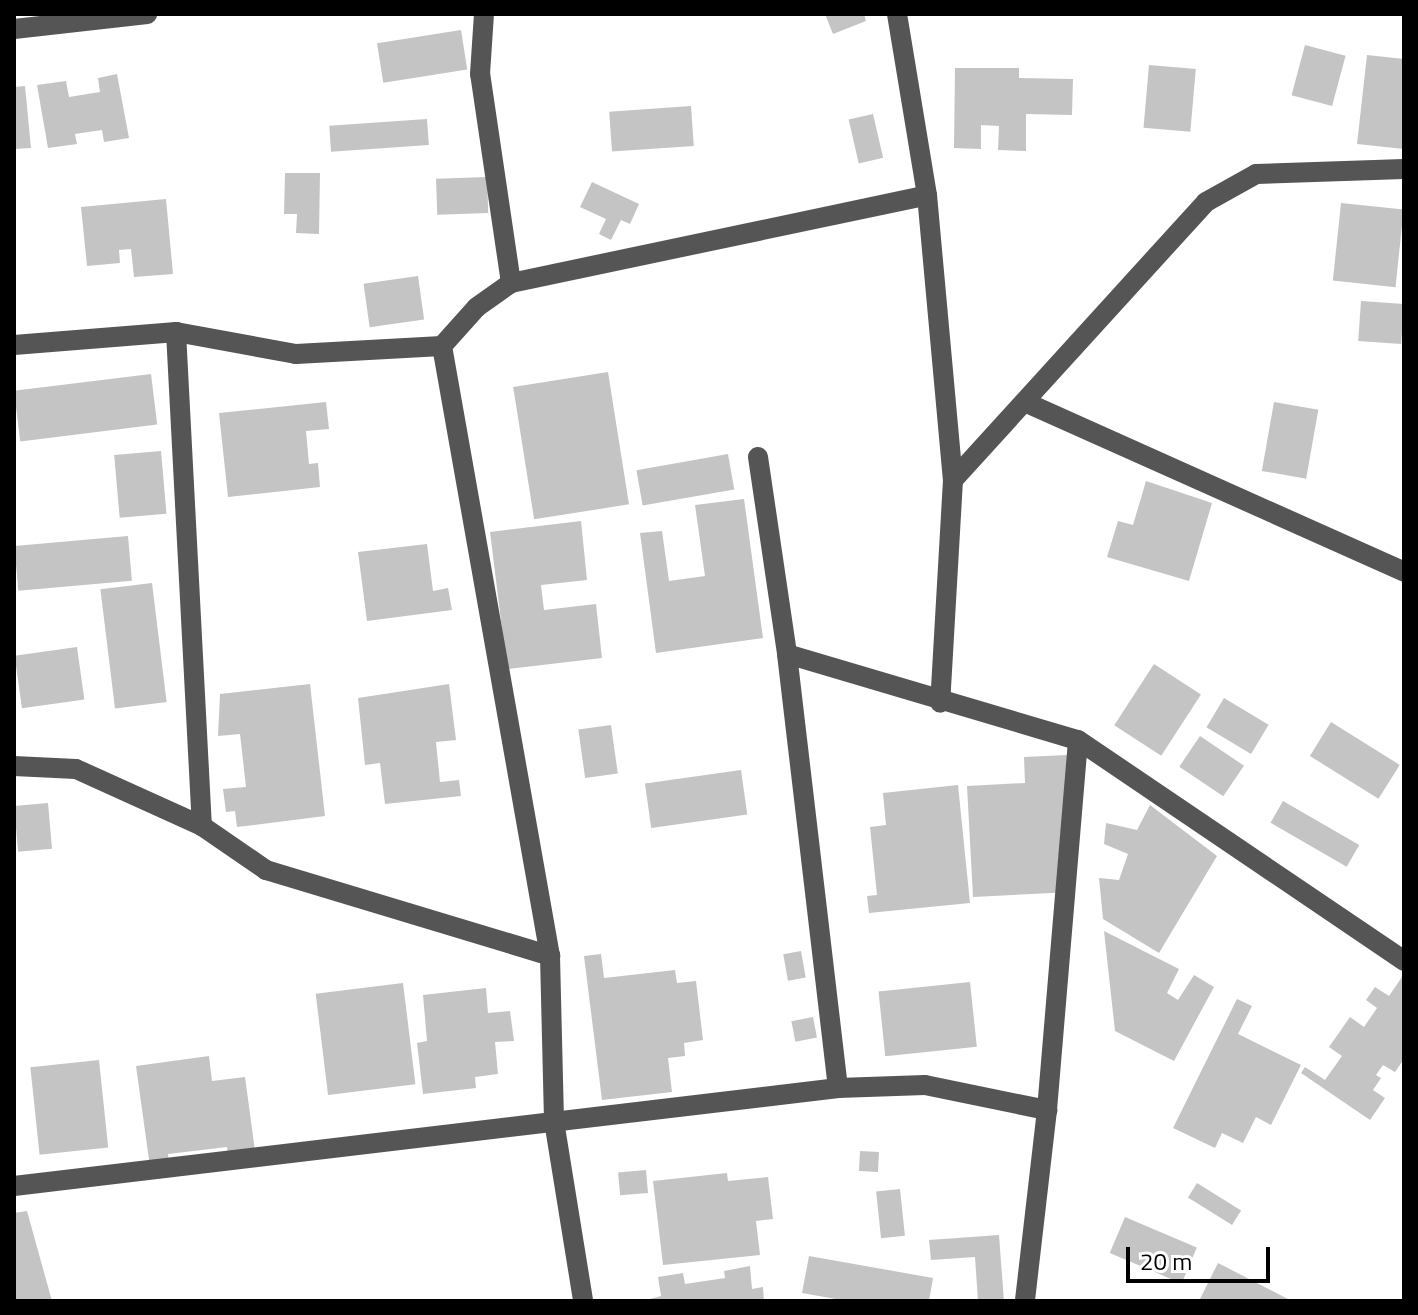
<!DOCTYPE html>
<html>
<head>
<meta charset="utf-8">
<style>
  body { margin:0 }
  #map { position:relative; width:1418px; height:1315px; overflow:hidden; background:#fff; font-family:"Titillium Web",sans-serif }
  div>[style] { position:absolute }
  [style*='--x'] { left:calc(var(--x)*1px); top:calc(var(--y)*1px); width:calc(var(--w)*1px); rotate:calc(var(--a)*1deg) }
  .building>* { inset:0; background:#c4c4c4; transform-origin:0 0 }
  .minor>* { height:20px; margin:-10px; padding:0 10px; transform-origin:10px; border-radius:10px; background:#555 }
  span { translate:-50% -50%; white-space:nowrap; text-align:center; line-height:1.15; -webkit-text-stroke:7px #fff; paint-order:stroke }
  .frame { position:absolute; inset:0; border:16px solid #000; pointer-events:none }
  .scale { position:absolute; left:1126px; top:1247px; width:144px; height:36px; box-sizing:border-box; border:4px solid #000; border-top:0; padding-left:10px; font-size:24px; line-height:28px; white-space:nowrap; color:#000; -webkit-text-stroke:6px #fff; paint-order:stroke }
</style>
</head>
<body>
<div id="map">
  <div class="building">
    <div style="clip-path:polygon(825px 14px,864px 14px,866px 21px,833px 34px)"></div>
    <div style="left:461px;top:30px;width:40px;height:85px;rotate:81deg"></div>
    <div style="left:1305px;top:45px;width:42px;height:52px;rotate:15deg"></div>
    <div style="clip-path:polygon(1367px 55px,1404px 59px,1404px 149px,1357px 144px)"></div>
    <div style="left:1149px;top:65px;width:47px;height:63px;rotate:5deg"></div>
    <div style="clip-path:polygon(955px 68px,1019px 68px,1019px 78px,1073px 79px,1072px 115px,1026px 114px,1026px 151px,998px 150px,999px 126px,981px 125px,981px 149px,954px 148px)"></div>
    <div style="clip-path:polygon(117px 74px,129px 138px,104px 142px,102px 130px,75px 134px,77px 144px,48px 148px,37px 85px,66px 81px,69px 97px,100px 92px,98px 78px)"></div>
    <div style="clip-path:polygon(25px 86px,31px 148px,14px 149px,14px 87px)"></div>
    <div style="left:691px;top:106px;width:40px;height:82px;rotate:86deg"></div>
    <div style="left:873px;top:114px;width:45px;height:25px;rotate:77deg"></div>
    <div style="left:427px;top:119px;width:26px;height:98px;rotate:86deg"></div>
    <div style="clip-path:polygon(285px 173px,320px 173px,319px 234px,296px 233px,297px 214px,284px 214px)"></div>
    <div style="left:487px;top:177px;width:36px;height:51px;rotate:88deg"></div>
    <div style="clip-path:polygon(592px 182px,639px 204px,630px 224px,621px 220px,611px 240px,599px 234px,606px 219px,580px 207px)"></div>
    <div style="clip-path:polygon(166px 199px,173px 274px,134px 277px,131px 249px,119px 250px,120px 263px,87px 266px,81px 207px)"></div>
    <div style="left:1341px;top:203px;width:63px;height:78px;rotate:6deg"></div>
    <div style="left:418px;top:276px;width:44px;height:55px;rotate:82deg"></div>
    <div style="left:1361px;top:301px;width:43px;height:40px;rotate:4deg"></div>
    <div style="left:608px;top:372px;width:134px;height:96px;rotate:81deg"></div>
    <div style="left:151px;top:374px;width:51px;height:138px;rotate:83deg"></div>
    <div style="clip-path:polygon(326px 402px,329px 429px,306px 431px,309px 464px,318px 463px,320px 487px,228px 497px,219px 413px)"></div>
    <div style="left:1274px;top:402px;width:45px;height:70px;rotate:10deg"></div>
    <div style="left:161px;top:451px;width:63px;height:47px;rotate:85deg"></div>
    <div style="left:728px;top:454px;width:36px;height:93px;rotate:80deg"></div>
    <div style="clip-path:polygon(1146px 481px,1212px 503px,1189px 581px,1107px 557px,1118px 521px,1133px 525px)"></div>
    <div style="clip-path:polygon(744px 499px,763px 638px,656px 653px,640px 533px,662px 531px,669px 581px,705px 576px,695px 505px)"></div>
    <div style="clip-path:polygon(581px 521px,587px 580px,541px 585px,544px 610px,596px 604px,602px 658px,507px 669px,490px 532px)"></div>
    <div style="left:128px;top:536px;width:45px;height:114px;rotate:85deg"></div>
    <div style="clip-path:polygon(427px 544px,433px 591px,448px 588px,452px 610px,367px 621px,358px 552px)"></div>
    <div style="left:152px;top:583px;width:120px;height:52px;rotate:83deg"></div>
    <div style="left:77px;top:647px;width:53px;height:63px;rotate:82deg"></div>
    <div style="left:1154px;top:664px;width:56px;height:73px;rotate:33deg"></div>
    <div style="clip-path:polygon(310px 684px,325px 816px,237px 827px,235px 811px,226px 812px,223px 789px,246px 787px,240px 734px,218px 736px,220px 694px)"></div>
    <div style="clip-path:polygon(449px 684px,456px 740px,436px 742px,440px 782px,459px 780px,461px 796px,385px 804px,380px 763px,365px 765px,358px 698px)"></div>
    <div style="left:1224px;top:698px;width:52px;height:34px;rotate:31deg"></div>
    <div style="left:1331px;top:722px;width:81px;height:40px;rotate:32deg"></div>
    <div style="left:611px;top:725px;width:49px;height:33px;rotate:82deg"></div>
    <div style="left:1200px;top:736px;width:53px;height:37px;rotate:34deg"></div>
    <div style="clip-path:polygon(1067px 755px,1072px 892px,973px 897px,967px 786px,1025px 783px,1024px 757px)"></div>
    <div style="left:741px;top:770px;width:45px;height:97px;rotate:82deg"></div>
    <div style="clip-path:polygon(958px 785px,970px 903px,869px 913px,867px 896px,877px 895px,870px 827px,886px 825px,883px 793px)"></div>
    <div style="left:1283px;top:801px;width:88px;height:25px;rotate:30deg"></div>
    <div style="left:48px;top:803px;width:46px;height:34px;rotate:85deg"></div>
    <div style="clip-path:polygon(1150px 805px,1217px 856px,1159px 953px,1103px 919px,1099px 878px,1119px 880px,1128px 854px,1104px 844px,1106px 823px,1137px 830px)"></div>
    <div style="clip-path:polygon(1104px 931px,1179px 969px,1167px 993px,1178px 1000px,1194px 975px,1214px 987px,1174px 1061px,1115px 1031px)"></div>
    <div style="left:801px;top:951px;width:27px;height:18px;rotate:80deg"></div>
    <div style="clip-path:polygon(601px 954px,604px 978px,675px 970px,677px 983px,696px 981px,703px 1040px,684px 1043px,685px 1056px,668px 1058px,672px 1092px,602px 1100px,584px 956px)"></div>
    <div style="clip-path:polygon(1404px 974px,1404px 1059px,1395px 1072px,1383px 1065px,1376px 1075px,1381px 1078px,1373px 1090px,1385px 1098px,1370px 1120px,1301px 1073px,1305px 1067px,1325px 1080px,1342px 1056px,1329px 1047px,1350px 1017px,1364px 1027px,1377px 1008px,1366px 1000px,1375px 987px,1389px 996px)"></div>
    <div style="left:970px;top:982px;width:65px;height:92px;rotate:84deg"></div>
    <div style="left:403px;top:983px;width:102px;height:88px;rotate:83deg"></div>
    <div style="clip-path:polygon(486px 988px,488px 1013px,510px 1011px,514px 1041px,495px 1042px,498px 1074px,475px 1077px,476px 1088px,423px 1094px,417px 1043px,427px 1041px,423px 995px)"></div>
    <div style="clip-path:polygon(1237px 999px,1252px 1006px,1238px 1034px,1301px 1065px,1271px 1125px,1256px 1117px,1243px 1143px,1222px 1133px,1215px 1148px,1173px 1128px)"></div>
    <div style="left:813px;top:1017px;width:21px;height:22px;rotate:79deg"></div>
    <div style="clip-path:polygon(209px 1056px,212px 1081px,245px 1077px,255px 1151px,228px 1155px,227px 1147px,168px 1154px,169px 1165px,150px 1167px,136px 1066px)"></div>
    <div style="left:99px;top:1060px;width:88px;height:69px;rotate:84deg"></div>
    <div style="left:860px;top:1151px;width:19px;height:20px;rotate:3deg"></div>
    <div style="left:646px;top:1170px;width:23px;height:28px;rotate:85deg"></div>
    <div style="clip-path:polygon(727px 1173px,728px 1181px,768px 1177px,773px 1219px,756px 1221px,760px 1255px,663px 1265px,653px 1181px)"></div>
    <div style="left:1197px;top:1183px;width:52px;height:17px;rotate:32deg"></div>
    <div style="left:900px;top:1189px;width:47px;height:24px;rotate:84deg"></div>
    <div style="clip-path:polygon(27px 1211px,52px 1301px,14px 1301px,14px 1213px)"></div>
    <div style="left:1125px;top:1217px;width:78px;height:39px;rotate:23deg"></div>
    <div style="clip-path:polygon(999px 1235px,1004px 1301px,978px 1301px,975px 1257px,931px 1260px,929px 1240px)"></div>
    <div style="clip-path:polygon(809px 1256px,933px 1278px,929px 1301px,847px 1301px,802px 1293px)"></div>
    <div style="clip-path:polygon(1218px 1263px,1292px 1301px,1199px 1301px)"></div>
    <div style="clip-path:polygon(750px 1266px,752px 1289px,763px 1287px,764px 1301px,642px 1301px,661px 1296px,658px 1277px,683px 1273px,685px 1284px,725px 1278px,724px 1271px)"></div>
  </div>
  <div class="minor">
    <div style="--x:897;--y:14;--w:183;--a:80.6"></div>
    <div style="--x:927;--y:195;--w:286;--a:84.8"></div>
    <div style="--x:953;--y:480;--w:223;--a:93.3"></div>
    <div style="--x:14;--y:29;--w:134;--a:-6.4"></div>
    <div style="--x:511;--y:283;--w:425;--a:-11.9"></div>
    <div style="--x:176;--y:332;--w:495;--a:87"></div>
    <div style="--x:202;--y:826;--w:78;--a:34.5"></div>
    <div style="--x:266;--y:870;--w:297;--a:16.8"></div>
    <div style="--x:14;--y:345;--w:163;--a:-4.6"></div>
    <div style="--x:176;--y:332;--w:122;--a:10.4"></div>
    <div style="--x:296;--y:354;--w:146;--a:-3.1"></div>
    <div style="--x:442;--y:346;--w:52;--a:-48.1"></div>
    <div style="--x:477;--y:307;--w:42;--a:-35.2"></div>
    <div style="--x:511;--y:283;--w:211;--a:-98.4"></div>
    <div style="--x:480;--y:74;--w:60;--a:-86.2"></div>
    <div style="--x:442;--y:346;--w:619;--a:79.96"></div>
    <div style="--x:550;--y:956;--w:165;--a:88.6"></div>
    <div style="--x:554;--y:1121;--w:182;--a:80.8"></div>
    <div style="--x:1027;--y:403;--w:413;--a:24.1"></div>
    <div style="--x:758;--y:457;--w:199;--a:81.6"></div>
    <div style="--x:787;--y:654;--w:437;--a:83.3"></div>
    <div style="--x:953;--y:480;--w:376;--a:-47.7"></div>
    <div style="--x:1206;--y:202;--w:57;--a:-29.2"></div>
    <div style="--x:1256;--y:174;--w:148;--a:-1.9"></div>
    <div style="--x:787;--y:654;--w:303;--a:16.5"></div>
    <div style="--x:1078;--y:740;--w:394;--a:34.1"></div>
    <div style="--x:14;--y:766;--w:62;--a:2.8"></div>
    <div style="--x:76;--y:769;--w:138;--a:24.3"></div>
    <div style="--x:1047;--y:1110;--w:371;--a:-85.2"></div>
    <div style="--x:14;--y:1186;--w:830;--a:-6.78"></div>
    <div style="--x:838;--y:1088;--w:87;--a:-2"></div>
    <div style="--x:925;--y:1085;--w:125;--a:11.6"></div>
    <div style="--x:1047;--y:1110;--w:192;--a:96.6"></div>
  </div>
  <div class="frame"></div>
  <div class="scale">20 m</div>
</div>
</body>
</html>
